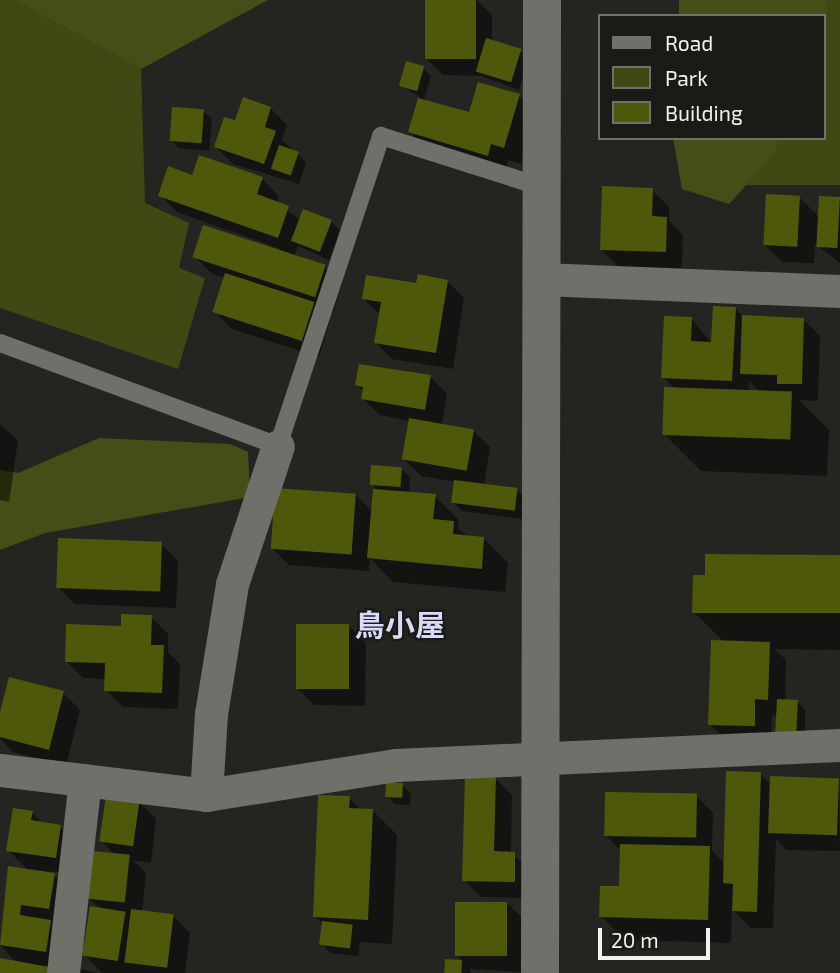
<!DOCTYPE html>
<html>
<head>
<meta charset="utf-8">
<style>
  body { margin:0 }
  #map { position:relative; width:840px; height:973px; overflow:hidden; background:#242520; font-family:"Exo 2","Noto Sans JP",sans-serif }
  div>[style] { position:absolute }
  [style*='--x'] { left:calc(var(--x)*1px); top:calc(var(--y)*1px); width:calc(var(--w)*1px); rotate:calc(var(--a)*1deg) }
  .green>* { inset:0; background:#414813 }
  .forest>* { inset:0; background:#464e17; transform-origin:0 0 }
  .shadow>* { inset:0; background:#0007 }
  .building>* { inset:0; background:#4f580a; transform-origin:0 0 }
  .service>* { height:18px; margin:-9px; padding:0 9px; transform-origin:9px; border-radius:9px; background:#6f706a }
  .minor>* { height:33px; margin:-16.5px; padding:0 16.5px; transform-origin:16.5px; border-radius:16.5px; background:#6f706a }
  .tertiary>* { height:38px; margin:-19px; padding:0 19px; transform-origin:19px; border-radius:19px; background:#6f706a }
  span { translate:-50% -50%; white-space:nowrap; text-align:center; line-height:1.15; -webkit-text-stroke:5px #1a1b17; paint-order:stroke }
  .quarter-label { font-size:30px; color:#d9dbf9; font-weight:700 }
  .legend { position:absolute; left:598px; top:14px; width:228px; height:126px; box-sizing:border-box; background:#1a1b17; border:2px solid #70716d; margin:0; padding:9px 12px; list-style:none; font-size:21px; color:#f1f2ef }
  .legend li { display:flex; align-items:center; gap:14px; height:35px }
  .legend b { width:35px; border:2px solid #70716d }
  .scale { position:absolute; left:598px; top:928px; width:112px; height:32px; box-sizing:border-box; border:4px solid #f1f2ef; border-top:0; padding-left:9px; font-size:21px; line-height:24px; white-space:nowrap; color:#f1f2ef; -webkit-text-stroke:5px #1a1b17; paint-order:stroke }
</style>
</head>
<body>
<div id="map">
  <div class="green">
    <div style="clip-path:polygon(0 0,14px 0,141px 69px,145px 203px,189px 223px,179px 268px,205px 278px,178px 369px,0 308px)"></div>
    <div style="clip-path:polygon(827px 0,840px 0,840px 185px,745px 185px,775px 153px,779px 138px,824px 138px,822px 16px)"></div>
  </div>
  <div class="forest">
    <div style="clip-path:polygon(14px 0,268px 0,141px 69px)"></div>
    <div style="left:679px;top:0;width:148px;height:16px"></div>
    <div style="clip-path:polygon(673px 138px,779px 138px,775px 153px,729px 204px,682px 189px)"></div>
    <div style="clip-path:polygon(99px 438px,230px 444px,248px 452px,250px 497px,45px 533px,0 550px,0 470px,18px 473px)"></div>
  </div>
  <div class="shadow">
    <div style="clip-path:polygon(427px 0,477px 0,492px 15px,492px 42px,520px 51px,528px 59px,519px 90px,481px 76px,443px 75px,426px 58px)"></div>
    <div style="clip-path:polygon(423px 68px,431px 76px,424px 101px,470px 115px,519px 96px,536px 113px,521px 164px,508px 160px,505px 172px,427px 149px,410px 132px,420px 97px,401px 86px)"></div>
    <div style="clip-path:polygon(270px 108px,287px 125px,282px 140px,306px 162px,299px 184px,233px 164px,216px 147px,236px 123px)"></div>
    <div style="clip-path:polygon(203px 111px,212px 119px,209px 151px,179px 148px,171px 140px)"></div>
    <div style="clip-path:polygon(194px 177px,262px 179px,279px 196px,276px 203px,301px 220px,331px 221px,340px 230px,329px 260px,298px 246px,294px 257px,325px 267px,342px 284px,333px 313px,317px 307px,330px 320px,319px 357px,232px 329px,215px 312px,226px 278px,212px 274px,195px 257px,281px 249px,177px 212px,160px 195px)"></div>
    <div style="clip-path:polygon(652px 190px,669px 207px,669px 221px,683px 235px,682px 268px,619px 267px,602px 250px)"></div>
    <div style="clip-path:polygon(800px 198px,819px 217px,840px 198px,840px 263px,815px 244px,814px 263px,782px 262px,765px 245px)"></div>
    <div style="clip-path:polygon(447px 281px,464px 298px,453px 369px,392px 359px,375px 342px,380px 315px,364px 299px)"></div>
    <div style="clip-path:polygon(evenodd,735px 308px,744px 317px,803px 319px,820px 336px,818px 401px,799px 400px,829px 430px,827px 476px,701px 471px,664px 434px,675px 389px,663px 377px,691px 318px,712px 344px,735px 308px,749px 381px,760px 392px,749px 391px,749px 381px)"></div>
    <div style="clip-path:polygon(430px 377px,447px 394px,442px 425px,473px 430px,490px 447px,484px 486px,517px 490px,525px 498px,522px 519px,462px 511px,453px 502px,456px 482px,421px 476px,404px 459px,410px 421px,380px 415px,363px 399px,364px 392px,357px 384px)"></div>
    <div style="clip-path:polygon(0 424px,18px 441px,9px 502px,0 500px)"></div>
    <div style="clip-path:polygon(401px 469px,410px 477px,409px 494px,435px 496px,459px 520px,458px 528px,468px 537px,484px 539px,508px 563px,505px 592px,393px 582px,370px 558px,369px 571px,289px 565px,272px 548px,356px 495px,373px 513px,378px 491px,372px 484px)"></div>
    <div style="clip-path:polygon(161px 544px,178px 561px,176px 608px,75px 604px,58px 587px)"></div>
    <div style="clip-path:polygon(840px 556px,840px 650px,775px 649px,786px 660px,785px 701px,797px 701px,805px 710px,805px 741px,778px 716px,772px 715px,771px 742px,727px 741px,710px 724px,724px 642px,694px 612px)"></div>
    <div style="clip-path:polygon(151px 617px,168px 634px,168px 652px,180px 664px,178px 709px,123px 707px,106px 690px,106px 679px,83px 678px,66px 661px)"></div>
    <div style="clip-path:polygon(349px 626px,366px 643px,365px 706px,314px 705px,297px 688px)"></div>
    <div style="clip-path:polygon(63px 693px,80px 710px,66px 766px,13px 752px,0 739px,0 719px)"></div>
    <div style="clip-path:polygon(760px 774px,771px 784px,839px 780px,840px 851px,786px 850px,776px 839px,773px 928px,751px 928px,732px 909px,731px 943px,625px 940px,601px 916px,621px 888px,622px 851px,605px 835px,696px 796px,713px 813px,712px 850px,725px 864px)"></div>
    <div style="clip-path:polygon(495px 778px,512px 795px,511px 853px,531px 870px,531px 898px,481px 897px,464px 880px)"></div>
    <div style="clip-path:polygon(402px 785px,411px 793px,410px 805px,395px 804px,387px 796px)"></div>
    <div style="clip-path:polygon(349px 798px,361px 810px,373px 811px,397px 835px,392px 944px,360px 942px,358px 956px,330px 953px,322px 944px,324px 925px,315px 917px)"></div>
    <div style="clip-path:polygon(139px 802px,156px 819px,151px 863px,133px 860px,146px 873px,142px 912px,173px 916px,190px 933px,185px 973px,102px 973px,85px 955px,101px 910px,90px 899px,115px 855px,102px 841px)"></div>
    <div style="clip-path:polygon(32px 813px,43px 824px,60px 827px,77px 843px,72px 874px,50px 871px,71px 892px,66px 925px,51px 923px,67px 938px,62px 968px,45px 965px,53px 973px,0 973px,0 960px,17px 963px,0 945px,9px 868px,29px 871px,8px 850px)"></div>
    <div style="clip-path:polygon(507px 903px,524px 920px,523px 972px,470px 969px,470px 973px,447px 973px,447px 961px,463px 962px,457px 955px)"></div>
    <div style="clip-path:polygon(80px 969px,98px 973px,79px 973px)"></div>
  </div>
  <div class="building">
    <div style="left:425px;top:0;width:51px;height:59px"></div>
    <div style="left:486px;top:38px;width:37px;height:35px;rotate:17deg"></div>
    <div style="left:406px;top:61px;width:19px;height:26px;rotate:16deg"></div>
    <div style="clip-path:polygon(478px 82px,520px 94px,504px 148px,491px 144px,488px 156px,408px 132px,418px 98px,469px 112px)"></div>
    <div style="clip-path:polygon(243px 97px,271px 107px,265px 127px,276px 131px,264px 164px,214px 147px,224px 117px,235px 120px)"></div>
    <div style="left:172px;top:107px;width:32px;height:34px;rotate:4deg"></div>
    <div style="left:279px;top:145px;width:21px;height:25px;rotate:19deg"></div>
    <div style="clip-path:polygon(199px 155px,263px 177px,257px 194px,289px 206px,278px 238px,158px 196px,168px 166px,192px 175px)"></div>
    <div style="clip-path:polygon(602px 186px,653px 188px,652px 216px,667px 217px,666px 252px,600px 250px)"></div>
    <div style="left:766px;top:194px;width:34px;height:51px;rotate:3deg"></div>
    <div style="left:819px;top:196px;width:21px;height:51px;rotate:3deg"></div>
    <div style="left:303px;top:209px;width:31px;height:34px;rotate:21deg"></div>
    <div style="left:203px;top:225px;width:129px;height:34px;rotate:18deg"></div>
    <div style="left:225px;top:273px;width:94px;height:41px;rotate:18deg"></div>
    <div style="clip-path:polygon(418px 274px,448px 280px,436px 353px,374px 343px,381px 302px,362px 299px,366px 275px,416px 283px)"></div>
    <div style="clip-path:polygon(713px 306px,736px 307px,732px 381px,661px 378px,664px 316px,692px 317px,691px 341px,711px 342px)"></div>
    <div style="clip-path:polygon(742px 315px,804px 318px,802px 384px,777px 384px,777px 375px,740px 374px)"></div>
    <div style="clip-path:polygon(359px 364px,431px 375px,425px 410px,361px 399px,363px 387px,355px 385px)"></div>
    <div style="left:664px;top:387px;width:128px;height:48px;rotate:2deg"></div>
    <div style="left:409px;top:418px;width:66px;height:42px;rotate:10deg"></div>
    <div style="left:371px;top:465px;width:31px;height:20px;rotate:4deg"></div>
    <div style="left:454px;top:480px;width:64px;height:23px;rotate:7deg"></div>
    <div style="left:275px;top:488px;width:81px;height:61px;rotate:4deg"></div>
    <div style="clip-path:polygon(373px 489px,436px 494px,433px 519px,454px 521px,453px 534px,484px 537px,482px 569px,367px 558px)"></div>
    <div style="left:58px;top:538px;width:104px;height:50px;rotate:2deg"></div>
    <div style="clip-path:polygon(705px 554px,840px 555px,840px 613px,692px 613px,693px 575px,705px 575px)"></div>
    <div style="clip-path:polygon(121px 614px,152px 615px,151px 645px,164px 645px,162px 693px,104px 691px,105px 663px,65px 662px,66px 624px,121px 626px)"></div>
    <div style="left:296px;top:624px;width:53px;height:65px"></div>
    <div style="clip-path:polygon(711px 640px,770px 642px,768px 700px,755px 699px,755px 726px,708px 725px)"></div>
    <div style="clip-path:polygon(9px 677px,64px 691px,49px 750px,0 737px,0 712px)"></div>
    <div style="left:777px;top:699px;width:21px;height:33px;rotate:3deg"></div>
    <div style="clip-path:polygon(726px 771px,761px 772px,757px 912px,732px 911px,733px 884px,723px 883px)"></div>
    <div style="clip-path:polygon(465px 775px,496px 776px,494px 851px,515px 852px,515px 882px,462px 881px)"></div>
    <div style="left:770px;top:776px;width:69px;height:57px;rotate:2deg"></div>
    <div style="left:386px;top:782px;width:17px;height:15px;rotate:3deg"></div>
    <div style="left:605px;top:792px;width:92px;height:44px;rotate:1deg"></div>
    <div style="left:106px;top:795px;width:34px;height:47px;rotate:8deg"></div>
    <div style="clip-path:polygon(318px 795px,350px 796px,349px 808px,373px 809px,368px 920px,313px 917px)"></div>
    <div style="clip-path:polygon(13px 808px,33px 811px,31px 820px,61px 825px,56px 858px,6px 851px)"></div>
    <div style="clip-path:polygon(620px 844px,710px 846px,708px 920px,599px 917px,600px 886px,619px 886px)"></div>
    <div style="left:93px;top:851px;width:37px;height:48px;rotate:6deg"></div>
    <div style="clip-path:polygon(8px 866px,55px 873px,49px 909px,21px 905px,20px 915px,51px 920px,46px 952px,0 945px)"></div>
    <div style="left:455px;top:902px;width:52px;height:54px"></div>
    <div style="left:90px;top:906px;width:36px;height:50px;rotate:9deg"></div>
    <div style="left:131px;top:909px;width:43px;height:54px;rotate:7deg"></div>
    <div style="left:322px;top:921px;width:31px;height:24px;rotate:7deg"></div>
    <div style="clip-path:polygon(0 958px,49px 967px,48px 973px,0 973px)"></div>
    <div style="left:445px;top:959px;width:17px;height:14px;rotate:3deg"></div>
  </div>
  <div class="service">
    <div style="--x:0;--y:343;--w:296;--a:20.3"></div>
    <div style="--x:278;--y:446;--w:327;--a:-71.6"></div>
    <div style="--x:381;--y:136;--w:169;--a:17.6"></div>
  </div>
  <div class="minor">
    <div style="--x:541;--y:279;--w:299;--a:2.3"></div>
    <div style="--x:0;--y:770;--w:208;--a:6.9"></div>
    <div style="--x:206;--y:795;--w:81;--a:-86.5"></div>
    <div style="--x:211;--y:714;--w:132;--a:-80.8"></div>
    <div style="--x:232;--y:584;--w:145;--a:-71.6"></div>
    <div style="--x:206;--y:795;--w:192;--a:-9"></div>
    <div style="--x:396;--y:765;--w:444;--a:-2.6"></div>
    <div style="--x:63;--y:973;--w:194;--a:-83.5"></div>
  </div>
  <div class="tertiary">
    <div style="--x:540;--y:973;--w:973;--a:-89.88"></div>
  </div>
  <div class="quarter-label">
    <span style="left:400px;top:624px">鳥小屋</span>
  </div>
  <ul class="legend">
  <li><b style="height:9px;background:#6f706a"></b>Road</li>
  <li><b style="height:19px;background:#414813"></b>Park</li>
  <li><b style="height:19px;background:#4f580a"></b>Building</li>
  </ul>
  <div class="scale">20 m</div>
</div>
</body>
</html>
